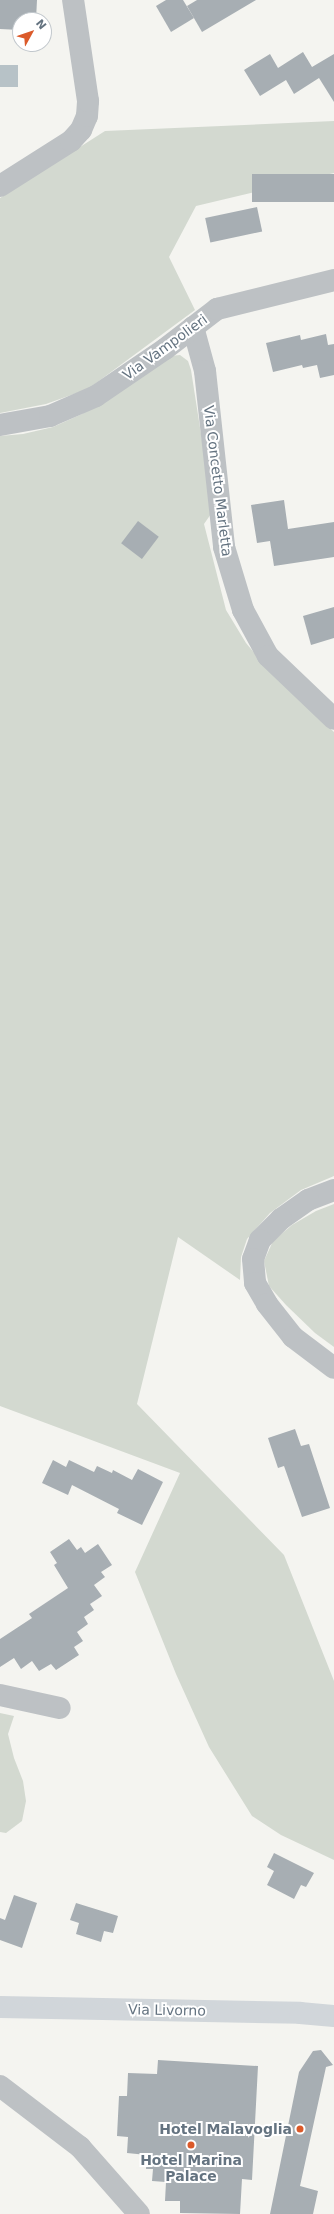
<!DOCTYPE html>
<html>
<head>
<meta charset="utf-8">
<style>
  body { margin:0 }
  #map { position:relative; width:334px; height:2214px; overflow:hidden; background:#f4f4f0; font-family:"DejaVu Sans",sans-serif }
  div>[style] { position:absolute }
  [style*='--x'] { left:calc(var(--x)*1px); top:calc(var(--y)*1px); width:calc(var(--w)*1px); rotate:calc(var(--a)*1deg) }
  .green>* { inset:0; background:#d3d9d0 }
  .water>* { inset:0; background:#b7c2c7; transform-origin:0 0 }
  .building>* { inset:0; background:#a7aeb3; transform-origin:0 0 }
  .minor>* { height:22px; margin:-11px; padding:0 11px; transform-origin:11px; border-radius:11px; background:#bdc1c4 }
  .major>* { height:22px; margin:-11px; padding:0 11px; transform-origin:11px; border-radius:11px; background:#d1d6da }
  .dots>* { width:11px; height:11px; translate:-50% -50%; box-sizing:border-box; border:2px solid #fff; border-radius:50% }
  span { translate:-50% -50%; white-space:nowrap; text-align:center; line-height:1.15; -webkit-text-stroke:4px #fff; paint-order:stroke }
  .street-label { font-size:14px; color:#647380 }
  .poi-label { font-size:14px; color:#647380; font-weight:700 }
  .right { translate:-100% -50%; text-align:right }
  .north { position:absolute; left:12px; top:12px; width:40px; height:40px; box-sizing:border-box; background:#fff; border:1px solid #c1c7cc; border-radius:50%; rotate:50deg; font-size:11px; font-weight:700; line-height:16px; text-align:center; color:#647380 }
  .north::after { content:''; display:block; margin:auto; width:14px; height:18px; background:#db5a2a; clip-path:polygon(50% 0,100% 100%,50% 72%,0 100%) }
</style>
</head>
<body>
<div id="map">
  <div class="green">
    <div style="clip-path:polygon(334px 121px,334px 173px,196px 206px,169px 257px,195px 310px,88px 389px,46px 404px,0 413px,0 198px,105px 131px)"></div>
    <div style="clip-path:polygon(180px 355px,188px 361px,191px 370px,213px 511px,204px 524px,226px 610px,246px 643px,272px 674px,334px 732px,334px 1176px,301px 1190px,270px 1213px,247px 1239px,241px 1257px,240px 1280px,178px 1237px,137px 1404px,284px 1555px,334px 1681px,334px 1860px,281px 1835px,252px 1816px,209px 1747px,176px 1674px,135px 1572px,180px 1473px,0 1406px,0 436px,23px 434px,53px 427px,82px 414px,170px 356px)"></div>
    <div style="clip-path:polygon(334px 1204px,334px 1347px,315px 1333px,286px 1305px,269px 1286px,264px 1261px,273px 1241px,292px 1225px,316px 1211px)"></div>
    <div style="clip-path:polygon(0 1713px,14px 1716px,8px 1734px,14px 1758px,23px 1781px,26px 1801px,22px 1821px,6px 1833px,0 1832px)"></div>
  </div>
  <div class="water">
    <div style="left:0;top:65px;width:18px;height:22px"></div>
  </div>
  <div class="building">
    <div style="clip-path:polygon(0 0,37px 0,36px 20px,20px 20px,20px 30px,0 29px)"></div>
    <div style="clip-path:polygon(166px 0,183px 0,194px 18px,171px 32px,156px 6px)"></div>
    <div style="clip-path:polygon(197px 0,256px 0,202px 32px,187px 6px)"></div>
    <div style="clip-path:polygon(303px 52px,312px 67px,334px 54px,334px 102px,319px 78px,294px 94px,286px 80px,260px 96px,244px 70px,270px 54px,278px 68px)"></div>
    <div style="left:334px;top:174px;width:28px;height:82px;rotate:90deg"></div>
    <div style="left:257px;top:207px;width:25px;height:53px;rotate:78deg"></div>
    <div style="clip-path:polygon(326px 334px,328px 345px,334px 344px,334px 375px,320px 378px,317px 365px,303px 368px,302px 365px,273px 372px,266px 343px,300px 335px,301px 340px)"></div>
    <div style="clip-path:polygon(284px 500px,288px 529px,334px 522px,334px 557px,274px 566px,270px 541px,257px 543px,251px 505px)"></div>
    <div style="left:138px;top:521px;width:26px;height:28px;rotate:37deg"></div>
    <div style="clip-path:polygon(334px 607px,334px 638px,311px 645px,303px 616px)"></div>
    <div style="clip-path:polygon(295px 1429px,301px 1446px,309px 1444px,330px 1508px,302px 1517px,284px 1466px,278px 1468px,268px 1438px)"></div>
    <div style="clip-path:polygon(53px 1460px,66px 1467px,69px 1460px,94px 1472px,97px 1466px,112px 1473px,113px 1470px,132px 1480px,138px 1469px,163px 1482px,142px 1525px,117px 1513px,119px 1509px,72px 1485px,68px 1495px,42px 1483px)"></div>
    <div style="clip-path:polygon(69px 1539px,77px 1550px,81px 1547px,85px 1553px,98px 1544px,112px 1565px,101px 1572px,105px 1577px,94px 1585px,102px 1596px,90px 1604px,94px 1610px,84px 1617px,88px 1624px,77px 1632px,83px 1641px,74px 1647px,79px 1655px,56px 1670px,51px 1664px,39px 1671px,32px 1661px,21px 1669px,14px 1658px,0 1667px,0 1639px,32px 1618px,29px 1614px,68px 1588px,54px 1565px,57px 1563px,50px 1552px)"></div>
    <div style="clip-path:polygon(274px 1853px,314px 1873px,306px 1887px,301px 1885px,294px 1899px,267px 1885px,274px 1871px,267px 1867px)"></div>
    <div style="clip-path:polygon(14px 1895px,37px 1903px,22px 1948px,0 1940px,0 1918px,5px 1920px)"></div>
    <div style="clip-path:polygon(76px 1903px,118px 1916px,113px 1933px,104px 1931px,101px 1942px,76px 1934px,79px 1923px,70px 1920px)"></div>
    <div style="clip-path:polygon(321px 2050px,333px 2065px,326px 2067px,300px 2186px,318px 2191px,313px 2214px,270px 2214px,299px 2072px,313px 2051px)"></div>
    <div style="clip-path:polygon(158px 2060px,258px 2066px,252px 2180px,242px 2179px,240px 2214px,180px 2213px,180px 2201px,165px 2201px,166px 2182px,152px 2181px,153px 2169px,146px 2169px,147px 2155px,127px 2153px,128px 2137px,117px 2136px,119px 2096px,127px 2096px,128px 2073px,157px 2074px)"></div>
  </div>
  <div class="minor">
    <div style="--x:0;--y:186;--w:84;--a:-32.4"></div>
    <div style="--x:71;--y:141;--w:15;--a:-48"></div>
    <div style="--x:81;--y:130;--w:15;--a:-67"></div>
    <div style="--x:87;--y:116;--w:15;--a:-86"></div>
    <div style="--x:88;--y:101;--w:102;--a:-98.4"></div>
    <div style="--x:193;--y:327;--w:46;--a:74.7"></div>
    <div style="--x:205;--y:371;--w:177;--a:83.8"></div>
    <div style="--x:224;--y:547;--w:66;--a:73.2"></div>
    <div style="--x:243;--y:610;--w:52;--a:61.5"></div>
    <div style="--x:268;--y:656;--w:91;--a:43.7"></div>
    <div style="--x:0;--y:425;--w:51;--a:-10.2"></div>
    <div style="--x:50;--y:416;--w:50;--a:-23.5"></div>
    <div style="--x:96;--y:396;--w:83;--a:-34.3"></div>
    <div style="--x:165;--y:349;--w:66;--a:-37.6"></div>
    <div style="--x:217;--y:309;--w:121;--a:-13.9"></div>
    <div style="--x:334;--y:1190;--w:28;--a:159"></div>
    <div style="--x:308;--y:1200;--w:33;--a:145"></div>
    <div style="--x:281;--y:1219;--w:30;--a:135"></div>
    <div style="--x:260;--y:1240;--w:20;--a:110"></div>
    <div style="--x:253;--y:1259;--w:24;--a:85"></div>
    <div style="--x:255;--y:1283;--w:24;--a:60"></div>
    <div style="--x:267;--y:1304;--w:42;--a:51.8"></div>
    <div style="--x:293;--y:1337;--w:51;--a:37.1"></div>
    <div style="--x:0;--y:1695;--w:61;--a:12.2"></div>
    <div style="--x:0;--y:2086;--w:101;--a:37.3"></div>
    <div style="--x:80;--y:2147;--w:89;--a:48.6"></div>
  </div>
  <div class="major">
    <div style="--x:0;--y:2007;--w:300;--a:1.1"></div>
    <div style="--x:300;--y:2013;--w:34;--a:5"></div>
  </div>
  <div class="dots">
    <div style="left:300px;top:2129px;background:#db5a2a"></div>
    <div style="left:191px;top:2145px;background:#db5a2a"></div>
  </div>
  <div class="street-label">
    <span style="left:165px;top:347px;rotate:-36deg">Via Vampolieri</span>
    <span style="left:218px;top:481px;rotate:83deg">Via Concetto Marletta</span>
    <span style="left:167px;top:2010px;rotate:1deg">Via Livorno</span>
  </div>
  <div class="poi-label">
    <span class="right" style="left:292px;top:2129px">Hotel Malavoglia</span>
    <span style="left:191px;top:2168px">Hotel Marina<br>Palace</span>
  </div>
  <div class="north">N</div>
</div>
</body>
</html>
